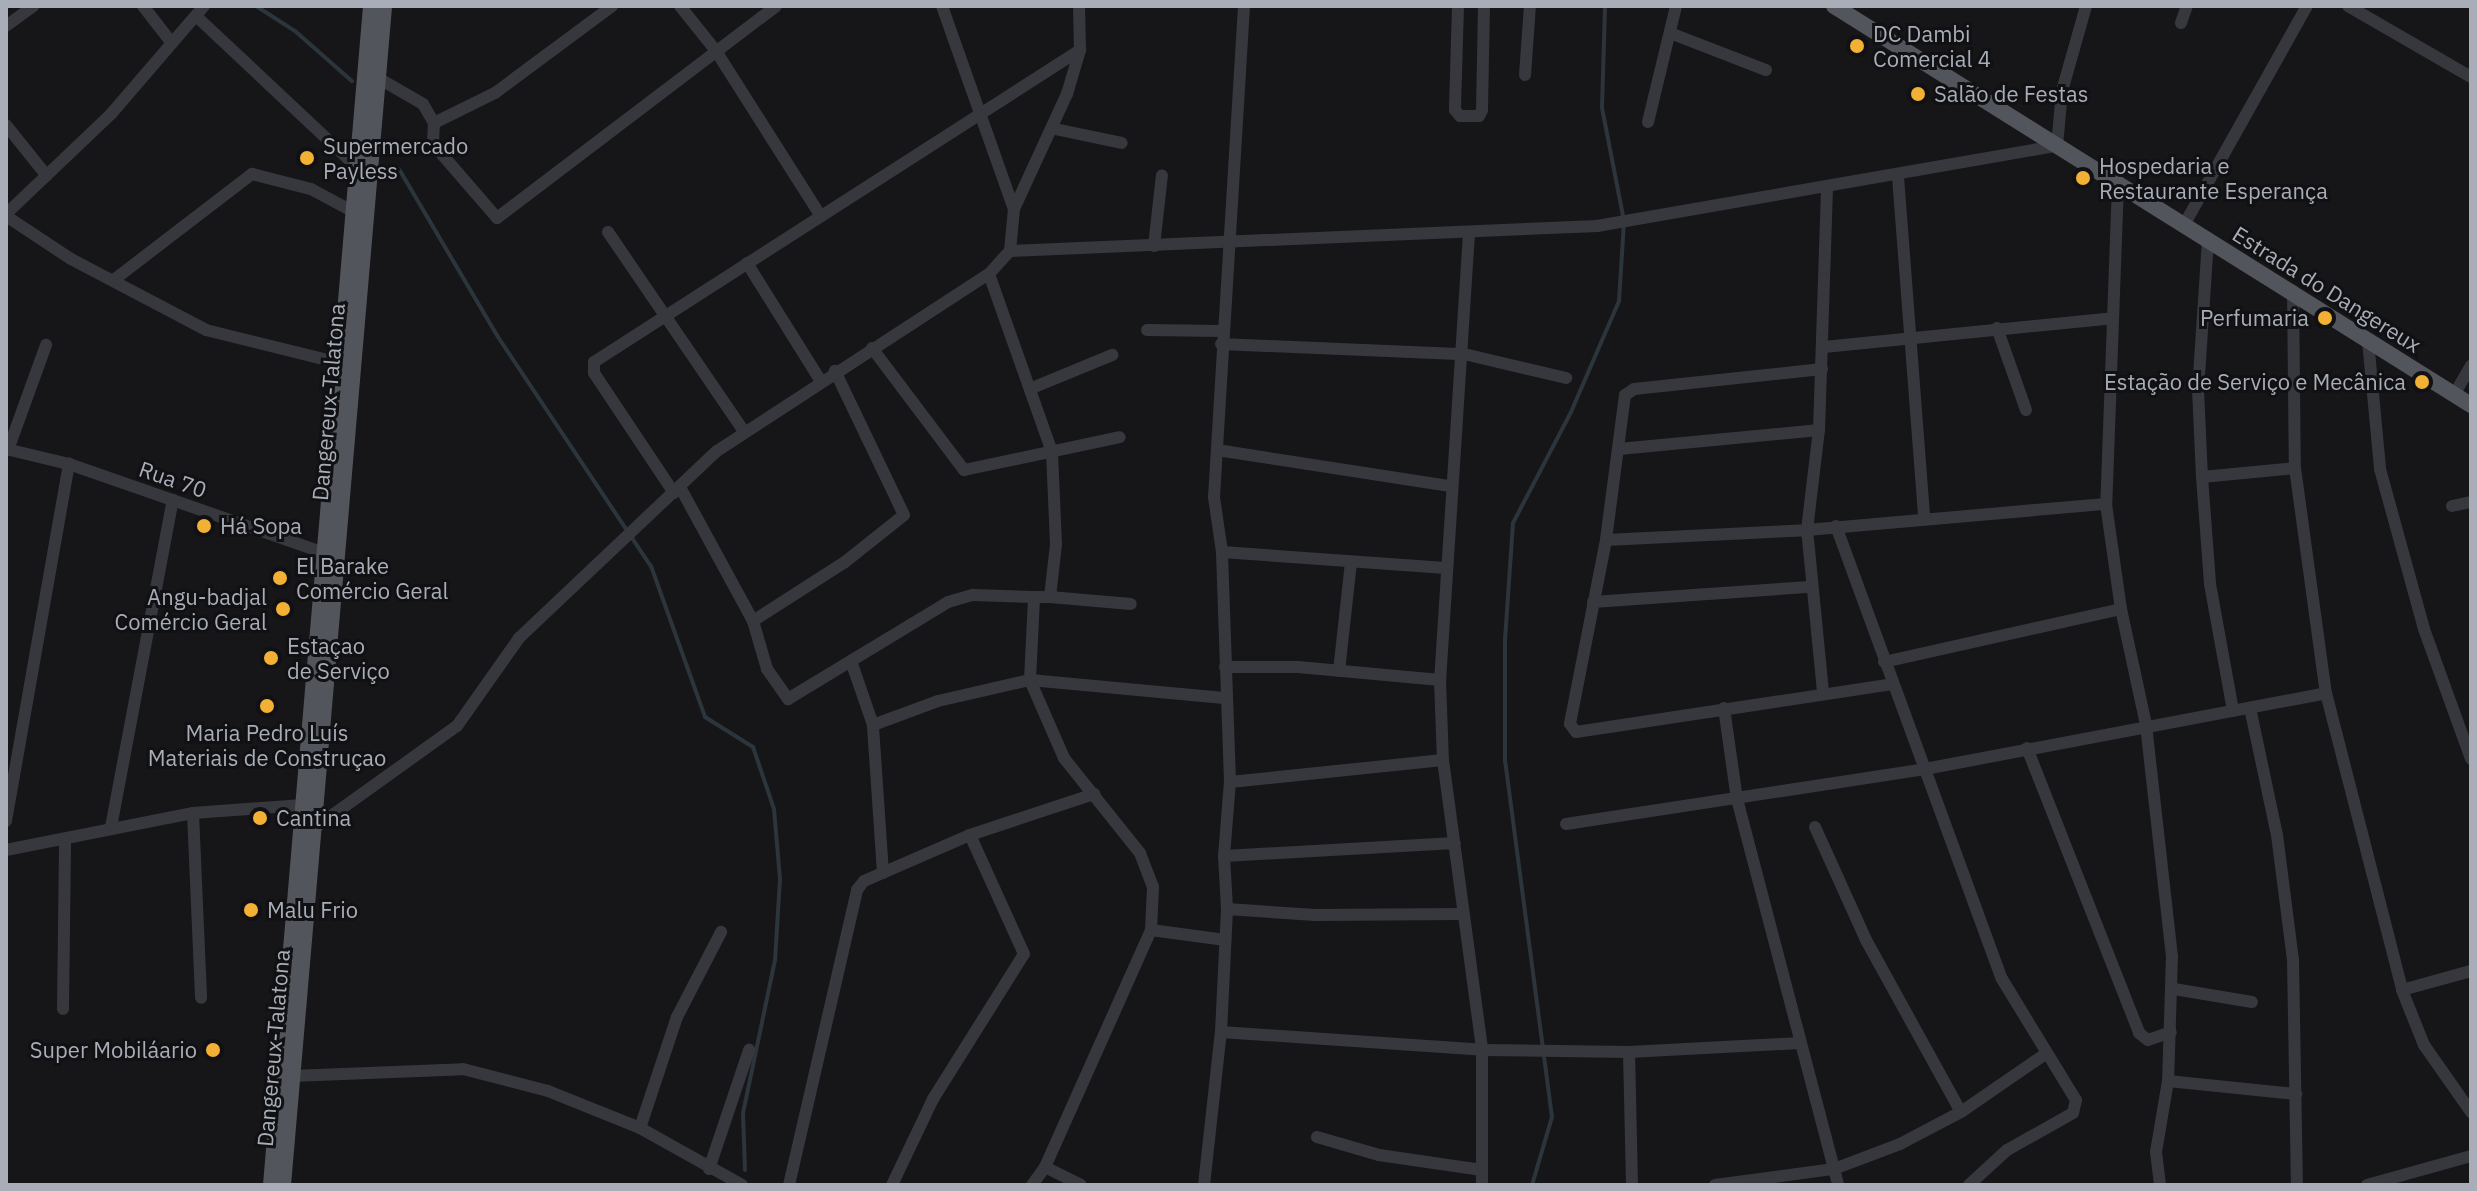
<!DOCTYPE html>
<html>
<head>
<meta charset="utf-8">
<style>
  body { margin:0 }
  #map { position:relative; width:2477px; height:1191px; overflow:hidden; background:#161618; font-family:"IBM Plex Sans",sans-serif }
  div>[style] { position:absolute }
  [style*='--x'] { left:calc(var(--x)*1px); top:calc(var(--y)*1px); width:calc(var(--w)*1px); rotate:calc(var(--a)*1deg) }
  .stream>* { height:4px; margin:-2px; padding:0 2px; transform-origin:2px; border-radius:2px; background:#2c353c }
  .minor>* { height:12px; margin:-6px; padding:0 6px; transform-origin:6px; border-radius:6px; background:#37383d }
  .major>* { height:16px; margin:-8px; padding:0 8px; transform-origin:8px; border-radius:8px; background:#53555c }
  .dots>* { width:22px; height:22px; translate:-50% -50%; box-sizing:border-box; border:4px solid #111113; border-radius:50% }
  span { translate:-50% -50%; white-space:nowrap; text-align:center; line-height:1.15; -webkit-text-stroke:6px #111113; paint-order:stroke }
  .poi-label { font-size:22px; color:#a8adb8 }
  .left { translate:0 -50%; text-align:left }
  .right { translate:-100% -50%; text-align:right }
  .street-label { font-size:22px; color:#a8adb8 }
  .frame { position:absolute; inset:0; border:8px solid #a8adb8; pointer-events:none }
</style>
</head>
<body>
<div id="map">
  <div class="stream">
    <div style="--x:256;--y:6;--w:46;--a:32.7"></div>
    <div style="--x:295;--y:31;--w:76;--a:41.3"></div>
    <div style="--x:399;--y:169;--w:195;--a:59.5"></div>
    <div style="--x:498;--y:337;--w:275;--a:56.3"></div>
    <div style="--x:651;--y:566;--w:160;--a:70.3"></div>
    <div style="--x:705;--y:717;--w:57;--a:32"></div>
    <div style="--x:753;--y:747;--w:65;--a:71.3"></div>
    <div style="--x:774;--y:809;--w:70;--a:85.1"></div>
    <div style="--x:780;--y:879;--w:81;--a:93.5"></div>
    <div style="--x:775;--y:960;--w:156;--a:101.8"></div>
    <div style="--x:743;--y:1113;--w:57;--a:88"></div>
    <div style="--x:1532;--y:1185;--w:71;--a:-73.6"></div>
    <div style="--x:1552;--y:1117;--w:358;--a:-97.5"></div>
    <div style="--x:1505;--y:762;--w:122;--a:-90"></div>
    <div style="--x:1505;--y:640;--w:117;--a:-86.1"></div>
    <div style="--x:1513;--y:523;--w:125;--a:-62.4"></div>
    <div style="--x:1571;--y:412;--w:121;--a:-66.6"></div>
    <div style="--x:1619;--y:301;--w:80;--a:-86.4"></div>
    <div style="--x:1624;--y:221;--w:115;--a:-101"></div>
    <div style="--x:1602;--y:108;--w:102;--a:-88.3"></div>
  </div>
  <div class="minor">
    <div style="--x:143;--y:6;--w:46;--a:52.1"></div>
    <div style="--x:680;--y:6;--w:58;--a:51.3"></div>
    <div style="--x:716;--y:51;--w:192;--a:57.6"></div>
    <div style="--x:942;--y:6;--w:215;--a:70.5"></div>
    <div style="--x:1458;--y:6;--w:104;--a:91.7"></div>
    <div style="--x:1455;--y:110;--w:8;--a:50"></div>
    <div style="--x:1460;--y:116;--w:19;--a:0"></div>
    <div style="--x:1479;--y:116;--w:7;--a:-63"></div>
    <div style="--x:1482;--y:110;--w:104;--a:-88.9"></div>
    <div style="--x:2348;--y:6;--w:142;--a:30"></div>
    <div style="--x:196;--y:16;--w:219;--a:43.2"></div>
    <div style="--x:2181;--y:23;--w:18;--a:-71"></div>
    <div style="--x:6;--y:26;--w:34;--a:-36"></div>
    <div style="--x:1670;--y:33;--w:103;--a:21.1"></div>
    <div style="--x:1525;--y:75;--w:69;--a:-85.9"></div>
    <div style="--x:378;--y:78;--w:52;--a:30"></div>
    <div style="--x:423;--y:104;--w:22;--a:60"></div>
    <div style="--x:434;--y:123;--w:21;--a:93"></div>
    <div style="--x:433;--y:144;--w:98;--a:49.1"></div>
    <div style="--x:497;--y:218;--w:350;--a:-37.2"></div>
    <div style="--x:1648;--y:122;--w:119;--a:-76.4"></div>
    <div style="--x:434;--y:123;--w:68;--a:-26.2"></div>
    <div style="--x:495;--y:93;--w:146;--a:-36.6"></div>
    <div style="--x:6;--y:125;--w:65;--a:51.2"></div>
    <div style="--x:1055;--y:129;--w:68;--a:11.8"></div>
    <div style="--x:1898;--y:177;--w:342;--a:85.6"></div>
    <div style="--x:2118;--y:184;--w:320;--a:92.1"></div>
    <div style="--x:2106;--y:504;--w:106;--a:81.9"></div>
    <div style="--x:2121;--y:609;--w:119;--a:77.8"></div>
    <div style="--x:2146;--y:725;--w:232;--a:83.6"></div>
    <div style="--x:2172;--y:956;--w:125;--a:91.8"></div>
    <div style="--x:2168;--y:1081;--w:72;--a:99.6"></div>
    <div style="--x:2156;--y:1152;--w:33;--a:83"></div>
    <div style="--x:6;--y:214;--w:145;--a:-43.6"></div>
    <div style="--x:111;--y:114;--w:143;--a:-49.3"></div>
    <div style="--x:6;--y:216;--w:78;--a:33.5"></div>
    <div style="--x:71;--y:259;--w:153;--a:27.7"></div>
    <div style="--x:206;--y:330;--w:137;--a:13.9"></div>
    <div style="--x:2184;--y:225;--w:251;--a:-60.7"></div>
    <div style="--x:608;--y:232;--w:240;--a:55.7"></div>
    <div style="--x:1469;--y:233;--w:448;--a:93.7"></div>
    <div style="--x:1440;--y:680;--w:80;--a:87.9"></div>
    <div style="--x:1443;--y:760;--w:293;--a:82.3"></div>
    <div style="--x:1482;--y:1050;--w:135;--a:90"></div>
    <div style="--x:2208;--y:240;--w:149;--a:93.8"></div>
    <div style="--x:2198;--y:389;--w:88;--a:87.4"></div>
    <div style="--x:2202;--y:477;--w:107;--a:85.7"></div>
    <div style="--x:2210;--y:584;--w:129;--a:79.7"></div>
    <div style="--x:1154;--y:246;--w:71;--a:-83.6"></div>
    <div style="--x:1010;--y:251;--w:588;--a:-2.44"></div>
    <div style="--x:1597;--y:226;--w:467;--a:-9.9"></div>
    <div style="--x:2057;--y:146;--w:55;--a:-84.8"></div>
    <div style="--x:2062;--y:91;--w:88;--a:-74.2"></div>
    <div style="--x:747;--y:263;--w:138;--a:58"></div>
    <div style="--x:115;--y:279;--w:173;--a:-37.5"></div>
    <div style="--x:252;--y:174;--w:61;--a:14.3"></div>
    <div style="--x:311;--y:189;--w:47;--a:28.2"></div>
    <div style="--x:2293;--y:291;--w:177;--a:89.4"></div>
    <div style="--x:2295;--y:468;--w:227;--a:82.2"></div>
    <div style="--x:2326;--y:693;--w:307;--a:75.6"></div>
    <div style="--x:2402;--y:990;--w:59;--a:68.2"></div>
    <div style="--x:2424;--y:1045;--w:82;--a:55"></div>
    <div style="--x:1997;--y:328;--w:87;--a:70.5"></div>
    <div style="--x:1147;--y:330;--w:74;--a:0.8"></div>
    <div style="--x:2368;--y:341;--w:129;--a:84.6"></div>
    <div style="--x:2380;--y:469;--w:166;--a:74.6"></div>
    <div style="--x:2424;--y:629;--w:138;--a:70.1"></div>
    <div style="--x:1221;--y:344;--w:243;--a:2.4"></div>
    <div style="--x:1464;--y:354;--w:105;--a:13.2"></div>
    <div style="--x:1824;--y:347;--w:290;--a:-5.7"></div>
    <div style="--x:872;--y:348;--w:153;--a:53"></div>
    <div style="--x:964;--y:470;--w:159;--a:-11.9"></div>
    <div style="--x:1822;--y:369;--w:189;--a:173.9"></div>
    <div style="--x:1634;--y:389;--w:11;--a:146"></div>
    <div style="--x:1625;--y:395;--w:146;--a:97.5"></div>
    <div style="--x:1606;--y:540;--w:187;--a:101.1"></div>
    <div style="--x:1570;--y:724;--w:10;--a:53"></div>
    <div style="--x:1576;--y:732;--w:320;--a:-8.6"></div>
    <div style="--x:1032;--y:388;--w:87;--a:-22.4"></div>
    <div style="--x:2454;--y:395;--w:34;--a:-60"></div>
    <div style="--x:6;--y:449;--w:65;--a:13.4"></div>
    <div style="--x:69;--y:464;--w:270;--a:19.2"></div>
    <div style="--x:1619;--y:449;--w:201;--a:-5.4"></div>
    <div style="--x:8;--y:450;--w:112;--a:-70.1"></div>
    <div style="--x:1217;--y:450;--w:236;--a:8.8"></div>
    <div style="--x:2202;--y:477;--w:93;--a:-5.5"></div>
    <div style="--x:680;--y:487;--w:153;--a:61.4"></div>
    <div style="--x:753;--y:621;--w:50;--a:73.7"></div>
    <div style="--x:767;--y:669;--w:37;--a:55"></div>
    <div style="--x:788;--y:699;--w:187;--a:-31.2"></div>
    <div style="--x:948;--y:602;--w:26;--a:-16"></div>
    <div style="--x:973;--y:595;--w:61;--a:1.9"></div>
    <div style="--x:674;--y:493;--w:144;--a:-123.7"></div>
    <div style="--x:594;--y:373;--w:11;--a:-90"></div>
    <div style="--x:594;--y:362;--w:578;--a:-32.7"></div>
    <div style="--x:2452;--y:506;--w:19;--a:-12"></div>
    <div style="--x:1836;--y:526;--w:482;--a:69.9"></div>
    <div style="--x:2002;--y:979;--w:142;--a:58.6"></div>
    <div style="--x:2076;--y:1100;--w:13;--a:103"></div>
    <div style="--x:2073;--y:1113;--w:76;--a:150.7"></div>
    <div style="--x:2007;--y:1150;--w:52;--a:137.4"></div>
    <div style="--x:1606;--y:540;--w:201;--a:-2.8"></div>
    <div style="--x:1807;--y:530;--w:300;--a:-5"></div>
    <div style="--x:1222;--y:552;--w:224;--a:4.1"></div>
    <div style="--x:1050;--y:597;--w:81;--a:4.9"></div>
    <div style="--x:1593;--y:602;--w:217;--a:-4"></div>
    <div style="--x:753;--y:621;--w:109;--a:-32.7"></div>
    <div style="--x:845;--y:562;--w:75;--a:-38.5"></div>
    <div style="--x:904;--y:515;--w:160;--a:-115.6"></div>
    <div style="--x:851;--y:661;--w:68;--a:71"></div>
    <div style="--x:1884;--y:662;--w:243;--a:-12.6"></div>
    <div style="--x:1225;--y:667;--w:73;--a:0"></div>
    <div style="--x:1298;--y:667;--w:143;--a:5.2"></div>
    <div style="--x:1339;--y:671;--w:109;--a:-83.7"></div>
    <div style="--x:1823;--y:692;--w:163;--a:-95.6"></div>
    <div style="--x:1807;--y:530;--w:101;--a:-83.2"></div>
    <div style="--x:1819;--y:430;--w:243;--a:-88.1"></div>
    <div style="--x:1724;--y:708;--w:92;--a:81.9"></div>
    <div style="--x:1737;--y:799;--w:399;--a:75.3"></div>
    <div style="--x:2250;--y:708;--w:130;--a:78"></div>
    <div style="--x:2277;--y:835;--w:126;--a:82.7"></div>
    <div style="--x:2293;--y:960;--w:225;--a:89"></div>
    <div style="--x:2027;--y:748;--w:306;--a:68.5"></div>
    <div style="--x:2139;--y:1033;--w:11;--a:38"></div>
    <div style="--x:2148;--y:1040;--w:24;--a:-19"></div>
    <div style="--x:1230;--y:782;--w:214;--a:-5.9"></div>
    <div style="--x:193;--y:813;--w:185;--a:87.5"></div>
    <div style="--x:6;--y:821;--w:363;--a:-80"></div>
    <div style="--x:1566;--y:824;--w:363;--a:-8.7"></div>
    <div style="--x:1925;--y:769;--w:408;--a:-10.7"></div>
    <div style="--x:111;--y:827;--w:333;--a:-79.3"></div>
    <div style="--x:1815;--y:827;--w:124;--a:65.7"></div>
    <div style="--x:1866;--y:940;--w:196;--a:61.1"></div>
    <div style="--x:313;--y:829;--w:177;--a:-35.6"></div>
    <div style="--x:457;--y:726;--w:108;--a:-54.8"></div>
    <div style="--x:519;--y:638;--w:272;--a:-43.4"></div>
    <div style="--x:717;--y:451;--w:325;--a:-33.1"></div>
    <div style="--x:6;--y:850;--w:191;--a:-11.2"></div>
    <div style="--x:193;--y:813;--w:110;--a:-4.2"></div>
    <div style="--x:1224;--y:856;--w:231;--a:-3.2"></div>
    <div style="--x:883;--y:873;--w:148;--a:-93.9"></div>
    <div style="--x:873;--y:725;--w:69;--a:-20.3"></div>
    <div style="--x:938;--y:701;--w:94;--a:-12.9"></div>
    <div style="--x:1030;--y:680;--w:195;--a:5.3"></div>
    <div style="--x:1227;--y:909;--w:88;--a:3.9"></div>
    <div style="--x:1315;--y:915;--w:147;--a:-0.4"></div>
    <div style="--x:1151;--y:930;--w:75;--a:7.7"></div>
    <div style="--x:2174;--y:989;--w:79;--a:9.5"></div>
    <div style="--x:2402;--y:990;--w:72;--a:-15.4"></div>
    <div style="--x:63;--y:1009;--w:170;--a:-89.3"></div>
    <div style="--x:1221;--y:1032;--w:262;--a:3.9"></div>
    <div style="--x:1482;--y:1050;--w:147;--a:0.8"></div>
    <div style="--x:1629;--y:1052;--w:171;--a:-3"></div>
    <div style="--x:1629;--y:1052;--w:133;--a:88.7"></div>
    <div style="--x:292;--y:1076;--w:171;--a:-2.3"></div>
    <div style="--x:463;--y:1069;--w:88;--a:14.5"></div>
    <div style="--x:548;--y:1091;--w:99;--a:21.9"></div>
    <div style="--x:640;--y:1128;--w:117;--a:29.2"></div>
    <div style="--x:2168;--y:1081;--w:129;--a:5.8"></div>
    <div style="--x:640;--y:1128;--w:117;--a:-71.6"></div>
    <div style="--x:677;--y:1017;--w:96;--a:-62.6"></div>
    <div style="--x:1317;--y:1137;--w:65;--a:16.2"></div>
    <div style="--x:1379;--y:1155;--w:104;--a:8.3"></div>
    <div style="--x:1045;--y:1167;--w:40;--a:26.6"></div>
    <div style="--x:709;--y:1169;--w:126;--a:-71.4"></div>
    <div style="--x:789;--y:1185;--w:303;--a:-77"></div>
    <div style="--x:857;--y:890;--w:11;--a:-52"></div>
    <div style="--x:864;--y:881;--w:116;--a:-23.5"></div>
    <div style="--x:970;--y:835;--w:131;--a:-18.3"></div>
    <div style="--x:892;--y:1185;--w:95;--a:-64.5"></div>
    <div style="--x:933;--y:1099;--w:171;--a:-57.9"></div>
    <div style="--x:1024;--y:954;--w:131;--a:-114.4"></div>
    <div style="--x:1032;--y:1185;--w:22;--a:-54"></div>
    <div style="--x:1045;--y:1167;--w:260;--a:-65.9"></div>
    <div style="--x:1151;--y:930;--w:43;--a:-87.3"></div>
    <div style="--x:1153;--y:887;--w:36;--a:-111"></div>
    <div style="--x:1140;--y:853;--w:122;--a:-128.7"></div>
    <div style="--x:1064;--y:758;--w:85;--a:-113.6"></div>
    <div style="--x:1030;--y:680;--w:83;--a:-87.2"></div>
    <div style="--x:1034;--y:597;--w:16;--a:0"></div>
    <div style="--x:1050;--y:597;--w:53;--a:-83.5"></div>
    <div style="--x:1056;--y:544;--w:92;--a:-92.5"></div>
    <div style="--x:1052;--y:452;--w:189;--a:-109.5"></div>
    <div style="--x:989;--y:274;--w:31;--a:-48"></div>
    <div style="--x:1010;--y:251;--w:42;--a:-84.6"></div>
    <div style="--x:1014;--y:209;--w:127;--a:-65.3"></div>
    <div style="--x:1067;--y:94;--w:46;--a:-73.5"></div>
    <div style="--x:1080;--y:50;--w:44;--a:-91.3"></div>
    <div style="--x:1204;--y:1185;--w:154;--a:-83.7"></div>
    <div style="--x:1221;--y:1032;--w:123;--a:-87.2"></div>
    <div style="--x:1227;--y:909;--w:53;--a:-93.2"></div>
    <div style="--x:1224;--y:856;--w:74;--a:-85.4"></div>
    <div style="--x:1230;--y:782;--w:230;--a:-92"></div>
    <div style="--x:1222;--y:552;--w:56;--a:-98.3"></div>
    <div style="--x:1214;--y:497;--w:492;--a:-86.5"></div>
    <div style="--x:1715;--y:1185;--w:120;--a:-7.7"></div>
    <div style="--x:1834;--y:1169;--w:71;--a:-20.7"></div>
    <div style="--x:1900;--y:1144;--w:69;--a:-27.7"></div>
    <div style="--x:1961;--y:1112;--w:101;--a:-34.5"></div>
    <div style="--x:2367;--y:1185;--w:108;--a:-15.6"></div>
  </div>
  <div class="major">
    <div style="--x:1834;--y:6;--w:752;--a:32.06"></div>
    <div style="--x:271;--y:1185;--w:1183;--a:-85.15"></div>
    <div style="--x:283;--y:1185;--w:1183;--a:-85.1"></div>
  </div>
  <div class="dots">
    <div style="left:1857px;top:46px;background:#f2b134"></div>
    <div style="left:1918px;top:94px;background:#f2b134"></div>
    <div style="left:307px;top:158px;background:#f2b134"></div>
    <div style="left:2083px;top:178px;background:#f2b134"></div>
    <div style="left:2325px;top:318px;background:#f2b134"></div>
    <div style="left:2422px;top:382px;background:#f2b134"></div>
    <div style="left:204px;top:526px;background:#f2b134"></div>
    <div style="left:280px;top:578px;background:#f2b134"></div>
    <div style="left:283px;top:609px;background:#f2b134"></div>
    <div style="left:271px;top:658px;background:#f2b134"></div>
    <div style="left:267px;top:706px;background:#f2b134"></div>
    <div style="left:260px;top:818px;background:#f2b134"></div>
    <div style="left:251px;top:910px;background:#f2b134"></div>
    <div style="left:213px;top:1050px;background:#f2b134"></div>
  </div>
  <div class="poi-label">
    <span class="left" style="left:1873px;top:46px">DC Dambi<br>Comercial 4</span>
    <span class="left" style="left:1934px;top:94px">Salão de Festas</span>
    <span class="left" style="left:323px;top:158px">Supermercado<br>Payless</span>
    <span class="left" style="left:2099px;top:178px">Hospedaria e<br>Restaurante Esperança</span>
    <span class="right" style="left:2309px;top:318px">Perfumaria</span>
    <span class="right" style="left:2406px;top:382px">Estação de Serviço e Mecânica</span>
    <span class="left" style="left:220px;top:526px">Há Sopa</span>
    <span class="left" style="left:296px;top:578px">El Barake<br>Comércio Geral</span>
    <span class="right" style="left:267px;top:609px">Angu-badjal<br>Comércio Geral</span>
    <span class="left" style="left:287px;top:658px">Estaçao<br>de Serviço</span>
    <span style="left:267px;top:745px">Maria Pedro Luís<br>Materiais de Construçao</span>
    <span class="left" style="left:276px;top:818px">Cantina</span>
    <span class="left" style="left:267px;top:910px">Malu Frio</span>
    <span class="right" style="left:197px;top:1050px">Super Mobiláario</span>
  </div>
  <div class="street-label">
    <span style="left:2327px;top:289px;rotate:32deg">Estrada do Dangereux</span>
    <span style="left:328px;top:402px;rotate:-85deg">Dangereux-Talatona</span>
    <span style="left:173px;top:479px;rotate:19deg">Rua 70</span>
    <span style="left:273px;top:1048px;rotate:-85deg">Dangereux-Talatona</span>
  </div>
  <div class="frame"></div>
</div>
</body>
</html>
